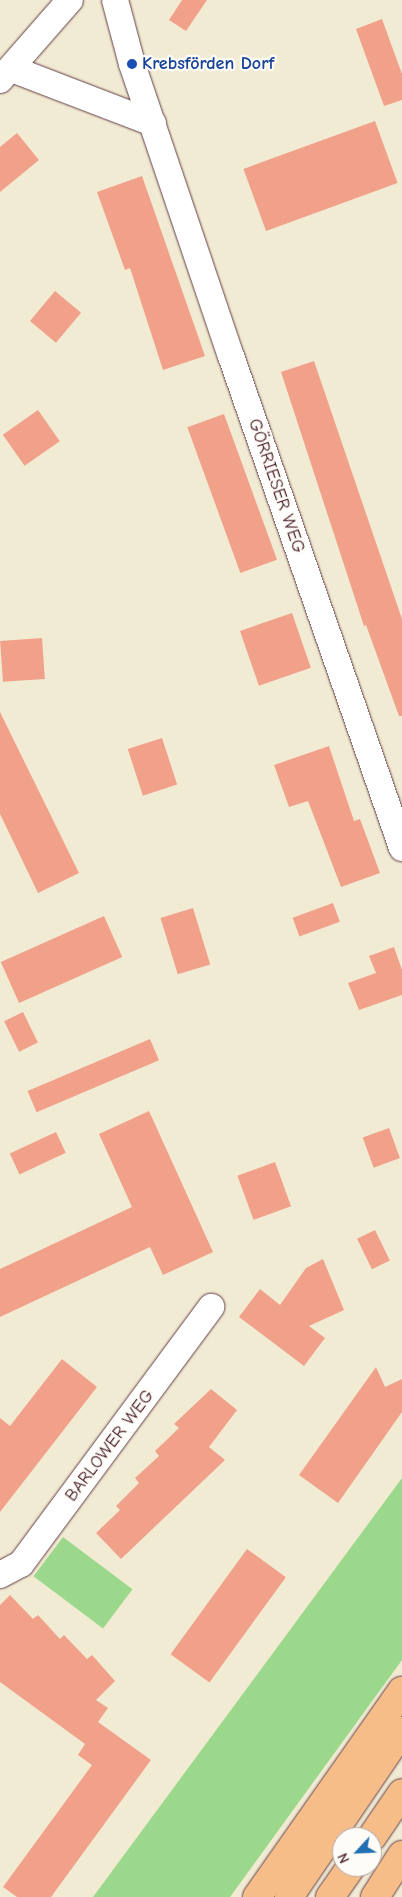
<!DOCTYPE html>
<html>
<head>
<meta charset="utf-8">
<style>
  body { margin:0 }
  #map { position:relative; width:402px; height:1897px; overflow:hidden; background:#f2ebd4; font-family:"Comic Neue",sans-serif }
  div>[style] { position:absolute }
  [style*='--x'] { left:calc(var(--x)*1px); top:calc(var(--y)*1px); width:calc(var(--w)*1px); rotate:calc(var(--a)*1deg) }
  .green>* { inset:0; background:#9cd88c; transform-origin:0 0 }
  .building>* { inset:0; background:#f1a18a; transform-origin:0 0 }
  .roads { filter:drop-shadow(0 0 1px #633e44) drop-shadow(0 0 1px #633e44) }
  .minor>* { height:26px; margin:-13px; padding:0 13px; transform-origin:13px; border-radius:13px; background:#fff }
  .trunk>* { height:28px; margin:-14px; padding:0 14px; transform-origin:14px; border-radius:14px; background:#f7bd88 }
  .dots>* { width:14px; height:14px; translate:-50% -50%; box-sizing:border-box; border:2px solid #fdfcf7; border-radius:50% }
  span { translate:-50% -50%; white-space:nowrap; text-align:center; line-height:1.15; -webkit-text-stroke:4.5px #fdfcf7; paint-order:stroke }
  .transit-label { font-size:18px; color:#164399; font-weight:700 }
  .left { translate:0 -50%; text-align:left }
  .street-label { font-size:18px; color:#4a1f2b }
  .north { position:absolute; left:332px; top:1827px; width:50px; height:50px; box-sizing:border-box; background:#fdfcf7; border:1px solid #b5a4a5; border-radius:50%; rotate:245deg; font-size:14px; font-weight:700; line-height:20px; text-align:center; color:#4a1f2b }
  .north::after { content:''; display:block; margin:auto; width:18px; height:22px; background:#1f6fb2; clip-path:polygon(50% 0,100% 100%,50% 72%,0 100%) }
</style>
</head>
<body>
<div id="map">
  <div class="green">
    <div style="clip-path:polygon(402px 1478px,402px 1660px,230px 1897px,93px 1897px)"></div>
    <div style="left:63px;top:1537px;width:87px;height:49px;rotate:37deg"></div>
  </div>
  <div class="building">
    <div style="clip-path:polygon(182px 0,207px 0,186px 31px,169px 20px)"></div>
    <div style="clip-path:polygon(382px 19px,402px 74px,402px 100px,384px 106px,356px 29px)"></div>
    <div style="left:375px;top:121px;width:66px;height:140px;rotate:70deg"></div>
    <div style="clip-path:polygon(17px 133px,39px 160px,0 192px,0 147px)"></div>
    <div style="clip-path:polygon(142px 176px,205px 356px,163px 370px,130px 268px,125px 270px,97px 192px)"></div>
    <div style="left:55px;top:291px;width:34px;height:39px;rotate:40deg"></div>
    <div style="clip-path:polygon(314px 361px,402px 619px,402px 716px,399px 716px,366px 625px,364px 626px,281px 372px)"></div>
    <div style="left:38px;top:410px;width:38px;height:43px;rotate:55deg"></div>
    <div style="left:224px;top:414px;width:155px;height:39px;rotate:70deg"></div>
    <div style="left:292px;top:613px;width:58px;height:55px;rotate:71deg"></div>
    <div style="left:42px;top:638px;width:41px;height:42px;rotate:86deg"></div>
    <div style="clip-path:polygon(0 712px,79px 873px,38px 893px,0 814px)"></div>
    <div style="left:162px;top:738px;width:49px;height:36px;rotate:72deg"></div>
    <div style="clip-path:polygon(329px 746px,354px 821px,360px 819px,380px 873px,341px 887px,308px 801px,289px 807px,274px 765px)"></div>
    <div style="left:333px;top:903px;width:20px;height:43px;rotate:70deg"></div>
    <div style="left:193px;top:908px;width:59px;height:34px;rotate:73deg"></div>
    <div style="left:104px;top:916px;width:45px;height:113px;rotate:66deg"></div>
    <div style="clip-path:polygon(394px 947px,402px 970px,402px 995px,359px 1010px,348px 983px,376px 973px,369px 956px)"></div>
    <div style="left:23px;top:1012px;width:34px;height:21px;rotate:64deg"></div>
    <div style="left:150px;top:1039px;width:23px;height:133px;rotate:67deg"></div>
    <div style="clip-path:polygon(149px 1111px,213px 1252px,163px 1275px,150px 1247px,0 1317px,0 1269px,132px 1207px,99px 1134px)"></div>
    <div style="left:389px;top:1128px;width:32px;height:28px;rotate:70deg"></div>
    <div style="left:56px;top:1132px;width:23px;height:51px;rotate:65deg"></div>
    <div style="left:275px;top:1162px;width:47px;height:40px;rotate:70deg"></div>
    <div style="left:375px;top:1230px;width:34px;height:20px;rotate:64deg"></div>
    <div style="clip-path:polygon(323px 1259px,344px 1310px,309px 1326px,325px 1338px,304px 1366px,239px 1317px,260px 1289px,280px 1305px,306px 1268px)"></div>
    <div style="clip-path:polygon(62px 1359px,97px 1387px,0 1512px,0 1418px,10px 1426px)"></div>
    <div style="clip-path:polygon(376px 1367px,385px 1387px,402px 1379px,402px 1412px,338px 1503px,299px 1475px)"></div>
    <div style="clip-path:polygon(211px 1389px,237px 1410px,209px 1447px,225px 1460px,121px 1559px,96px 1533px,120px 1510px,116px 1506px,139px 1483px,135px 1478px,159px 1456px,155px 1451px,179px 1428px,174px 1424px)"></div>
    <div style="left:247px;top:1549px;width:48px;height:130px;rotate:36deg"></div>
    <div style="clip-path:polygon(10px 1595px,33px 1619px,38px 1615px,60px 1639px,64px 1635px,87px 1659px,92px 1655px,115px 1681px,96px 1700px,108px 1708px,98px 1722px,151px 1760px,51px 1897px,17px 1897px,3px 1887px,92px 1765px,78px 1755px,85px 1744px,0 1682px,0 1605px)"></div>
  </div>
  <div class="roads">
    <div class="minor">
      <div style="--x:115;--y:0;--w:66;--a:75.1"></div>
      <div style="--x:132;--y:64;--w:308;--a:71.3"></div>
      <div style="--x:231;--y:356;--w:521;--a:70.83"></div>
      <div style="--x:12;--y:69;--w:151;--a:21"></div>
      <div style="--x:0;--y:80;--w:106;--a:-48.8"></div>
      <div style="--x:0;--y:1575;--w:24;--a:-28"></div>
      <div style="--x:21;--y:1564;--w:320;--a:-53.5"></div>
    </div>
    <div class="trunk">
      <div style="--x:372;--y:1837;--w:53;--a:-55.7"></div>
      <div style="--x:257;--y:1897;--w:252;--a:-54.9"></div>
      <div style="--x:289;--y:1897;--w:201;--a:-55.8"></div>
      <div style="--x:330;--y:1897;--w:37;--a:-55"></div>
      <div style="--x:375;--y:1897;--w:50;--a:-57.3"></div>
    </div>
  </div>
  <div class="dots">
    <div style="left:132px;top:64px;background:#1a4fb4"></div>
  </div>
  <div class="transit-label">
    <span class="left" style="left:142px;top:64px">Krebsförden Dorf</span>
  </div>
  <div class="street-label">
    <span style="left:276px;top:486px;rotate:71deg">GÖRRIESER WEG</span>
    <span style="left:110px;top:1446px;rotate:-53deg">BARLOWER WEG</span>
  </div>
  <div class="north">N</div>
</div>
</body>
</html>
